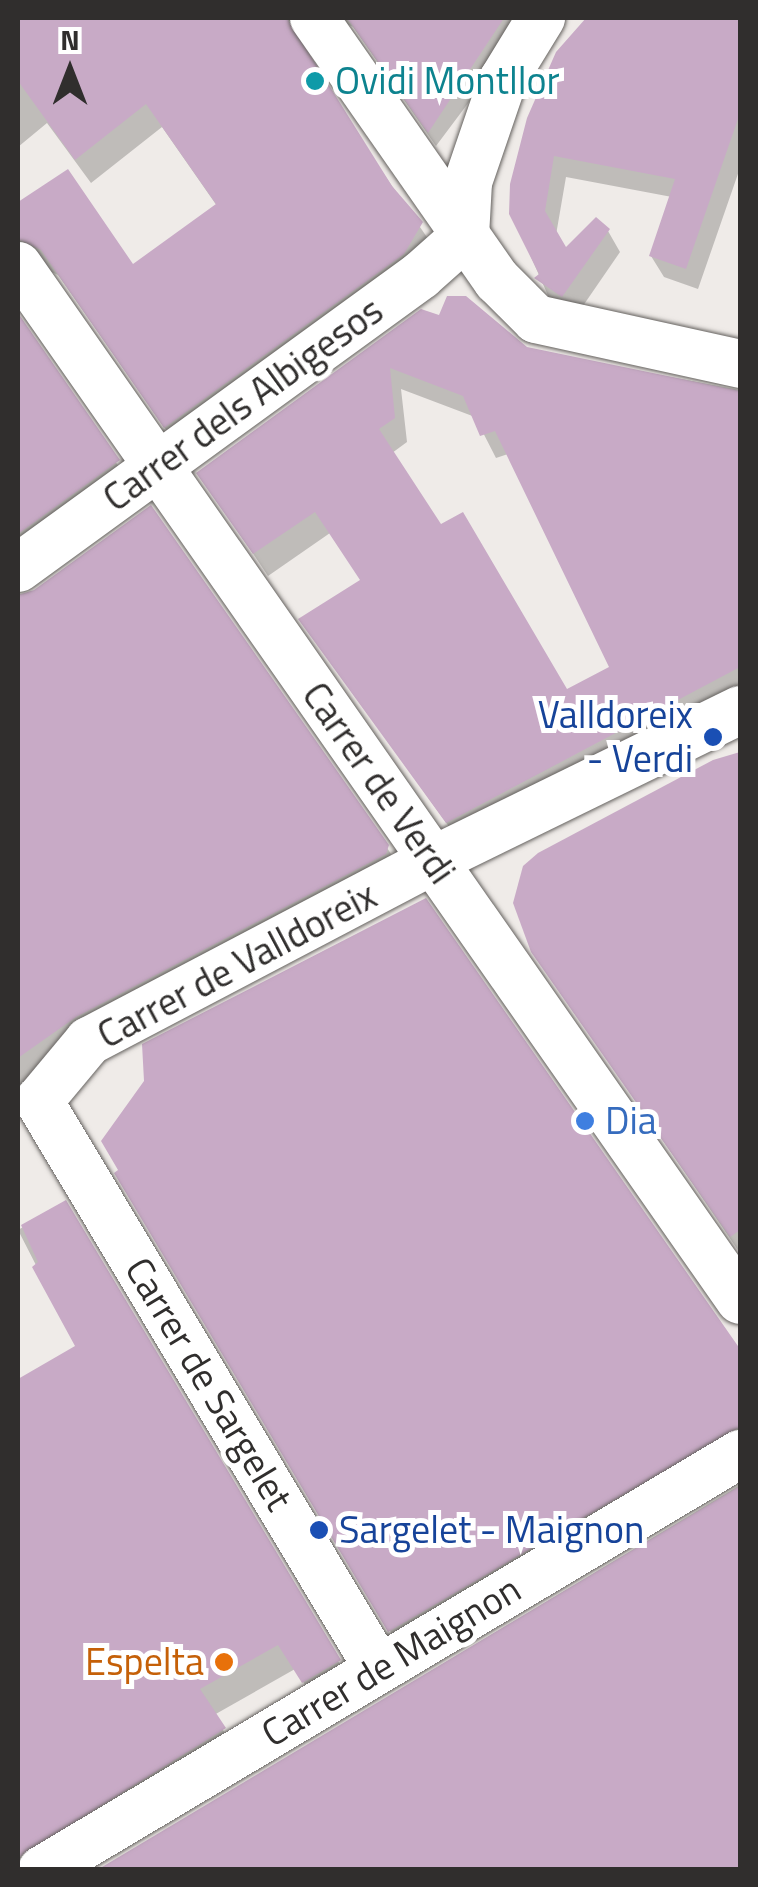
<!DOCTYPE html>
<html>
<head>
<meta charset="utf-8">
<style>
  body { margin:0 }
  #map { position:relative; width:758px; height:1887px; overflow:hidden; background:#efebe8; font-family:"Titillium Web",sans-serif }
  div>[style] { position:absolute }
  [style*='--x'] { left:calc(var(--x)*1px); top:calc(var(--y)*1px); width:calc(var(--w)*1px); rotate:calc(var(--a)*1deg) }
  .shadow>* { inset:0; background:#0003 }
  .building>* { inset:0; background:#c8aac6 }
  .roads { filter:drop-shadow(0 0 2px #64615e) drop-shadow(0 0 2px #64615e) }
  .minor>* { height:48px; margin:-24px; padding:0 24px; transform-origin:24px; border-radius:24px; background:#fff }
  .dots>* { width:28px; height:28px; translate:-50% -50%; box-sizing:border-box; border:5px solid #fff; border-radius:50% }
  span { translate:-50% -50%; white-space:nowrap; text-align:center; line-height:1.15; -webkit-text-stroke:10px #fff; paint-order:stroke }
  .culture-label { font-size:38px; color:#0d838f }
  .left { translate:0 -50%; text-align:left }
  .street-label { font-size:38px; color:#302e2d }
  .transit-label { font-size:38px; color:#164399 }
  .right { translate:-100% -50%; text-align:right }
  .shop-label { font-size:38px; color:#366cbe }
  .food-label { font-size:38px; color:#c56008 }
  .frame { position:absolute; inset:0; border:20px solid #302e2d; pointer-events:none }
  .north { position:absolute; left:20px; top:20px; width:100px; height:100px; -webkit-text-stroke:8px #fff; paint-order:stroke; rotate:0deg; font-size:28px; font-weight:700; line-height:40px; text-align:center; color:#302e2d }
  .north::after { content:''; display:block; margin:auto; width:35px; height:45px; background:#302e2d; clip-path:polygon(50% 0,100% 100%,50% 72%,0 100%) }
</style>
</head>
<body>
<div id="map">
  <div class="shadow">
    <div style="clip-path:polygon(18px 18px,324px 18px,303px 31px,304px 57px,435px 249px,181px 451px,58px 275px,32px 263px,18px 268px,18px 205px,67px 172px,132px 268px,217px 206px,162px 127px,91px 183px,47px 123px,18px 147px)"></div>
    <div style="clip-path:polygon(334px 18px,532px 18px,436px 146px,353px 27px)"></div>
    <div style="clip-path:polygon(589px 18px,740px 18px,740px 168px,698px 289px,664px 277px,651px 256px,672px 197px,566px 177px,556px 235px,565px 251px,608px 231px,620px 252px,576px 316px,550px 300px,512px 214px,559px 53px)"></div>
    <div style="clip-path:polygon(evenodd,422px 312px,526px 350px,740px 390px,740px 700px,462px 845px,301px 619px,362px 581px,330px 533px,268px 576px,199px 473px,422px 312px,401px 389px,475px 417px,496px 458px,508px 454px,612px 668px,566px 692px,440px 527px,392px 453px,407px 442px,401px 389px)"></div>
    <div style="clip-path:polygon(18px 318px,132px 486px,18px 570px)"></div>
    <div style="clip-path:polygon(34px 593px,386px 846px,402px 872px,18px 1091px,18px 594px)"></div>
    <div style="clip-path:polygon(740px 761px,740px 983px,734px 987px,740px 997px,740px 1253px,533px 951px)"></div>
    <div style="clip-path:polygon(425px 901px,740px 1358px,740px 1456px,405px 1656px,132px 1199px)"></div>
    <div style="clip-path:polygon(65px 1203px,353px 1686px,319px 1707px,295px 1669px,214px 1715px,238px 1755px,46px 1870px,18px 1870px,18px 1382px,78px 1347px,18px 1230px)"></div>
    <div style="clip-path:polygon(740px 1485px,740px 1870px,101px 1870px)"></div>
  </div>
  <div class="building">
    <div style="clip-path:polygon(18px 18px,287px 18px,392px 186px,423px 222px,404px 254px,164px 428px,41px 250px,18px 239px,18px 202px,68px 169px,133px 264px,216px 204px,146px 104px,75px 160px,18px 81px)"></div>
    <div style="clip-path:polygon(347px 18px,504px 18px,428px 133px)"></div>
    <div style="clip-path:polygon(586px 18px,740px 18px,740px 113px,686px 269px,649px 256px,675px 179px,554px 156px,545px 211px,566px 247px,596px 217px,610px 229px,562px 297px,534px 278px,539px 274px,509px 214px,510px 184px,527px 118px,556px 52px)"></div>
    <div style="clip-path:polygon(evenodd,447px 296px,466px 296px,527px 347px,740px 391px,740px 667px,446px 823px,298px 619px,360px 580px,315px 512px,253px 554px,196px 473px,421px 309px,439px 315px,447px 296px,390px 368px,463px 396px,480px 436px,495px 431px,609px 667px,567px 689px,463px 512px,441px 524px,379px 429px,395px 418px,390px 368px)"></div>
    <div style="clip-path:polygon(18px 313px,120px 460px,18px 534px)"></div>
    <div style="clip-path:polygon(151px 505px,389px 845px,386px 854px,76px 1017px,18px 1058px,18px 595px,34px 590px)"></div>
    <div style="clip-path:polygon(740px 752px,740px 1230px,730px 1237px,531px 952px,513px 903px,523px 866px,538px 853px,713px 760px)"></div>
    <div style="clip-path:polygon(426px 898px,740px 1349px,740px 1427px,388px 1632px,114px 1173px,118px 1170px,101px 1141px,144px 1081px,142px 1044px)"></div>
    <div style="clip-path:polygon(66px 1200px,341px 1660px,302px 1683px,278px 1645px,200px 1689px,226px 1728px,18px 1858px,18px 1379px,75px 1346px,32px 1267px,38px 1262px,21px 1225px)"></div>
    <div style="clip-path:polygon(740px 1486px,740px 1870px,97px 1870px)"></div>
  </div>
  <div class="roads">
    <div class="minor">
      <div style="--x:314;--y:18;--w:320;--a:55.1"></div>
      <div style="--x:497;--y:280;--w:55;--a:45"></div>
      <div style="--x:536;--y:319;--w:209;--a:12.4"></div>
      <div style="--x:465;--y:236;--w:54;--a:-86.8"></div>
      <div style="--x:468;--y:182;--w:108;--a:-71.1"></div>
      <div style="--x:503;--y:80;--w:73;--a:-58.5"></div>
      <div style="--x:18;--y:266;--w:1261;--a:55.07"></div>
      <div style="--x:18;--y:568;--w:498;--a:-36"></div>
      <div style="--x:421;--y:275;--w:59;--a:-41.6"></div>
      <div style="--x:378;--y:1668;--w:661;--a:-120.87"></div>
      <div style="--x:39;--y:1101;--w:78;--a:-50.2"></div>
      <div style="--x:89;--y:1041;--w:390;--a:-27.7"></div>
      <div style="--x:434;--y:860;--w:341;--a:-26.1"></div>
      <div style="--x:42;--y:1870;--w:813;--a:-30.79"></div>
    </div>
  </div>
  <div class="dots">
    <div style="left:315px;top:81px;background:#0f9aa8"></div>
    <div style="left:713px;top:737px;background:#1a4fb4"></div>
    <div style="left:585px;top:1121px;background:#3f7fe0"></div>
    <div style="left:319px;top:1530px;background:#1a4fb4"></div>
    <div style="left:224px;top:1662px;background:#e8710a"></div>
  </div>
  <div class="culture-label">
    <span class="left" style="left:335px;top:81px">Ovidi Montllor</span>
  </div>
  <div class="street-label">
    <span style="left:243px;top:404px;rotate:-36deg">Carrer dels Albigesos</span>
    <span style="left:379px;top:783px;rotate:55deg">Carrer de Verdi</span>
    <span style="left:237px;top:965px;rotate:-28deg">Carrer de Valldoreix</span>
    <span style="left:209px;top:1384px;rotate:59deg">Carrer de Sargelet</span>
    <span style="left:391px;top:1661px;rotate:-31deg">Carrer de Maignon</span>
  </div>
  <div class="transit-label">
    <span class="right" style="left:693px;top:737px">Valldoreix<br>- Verdi</span>
    <span class="left" style="left:339px;top:1530px">Sargelet - Maignon</span>
  </div>
  <div class="shop-label">
    <span class="left" style="left:605px;top:1121px">Dia</span>
  </div>
  <div class="food-label">
    <span class="right" style="left:204px;top:1662px">Espelta</span>
  </div>
  <div class="frame"></div>
  <div class="north">N</div>
</div>
</body>
</html>
